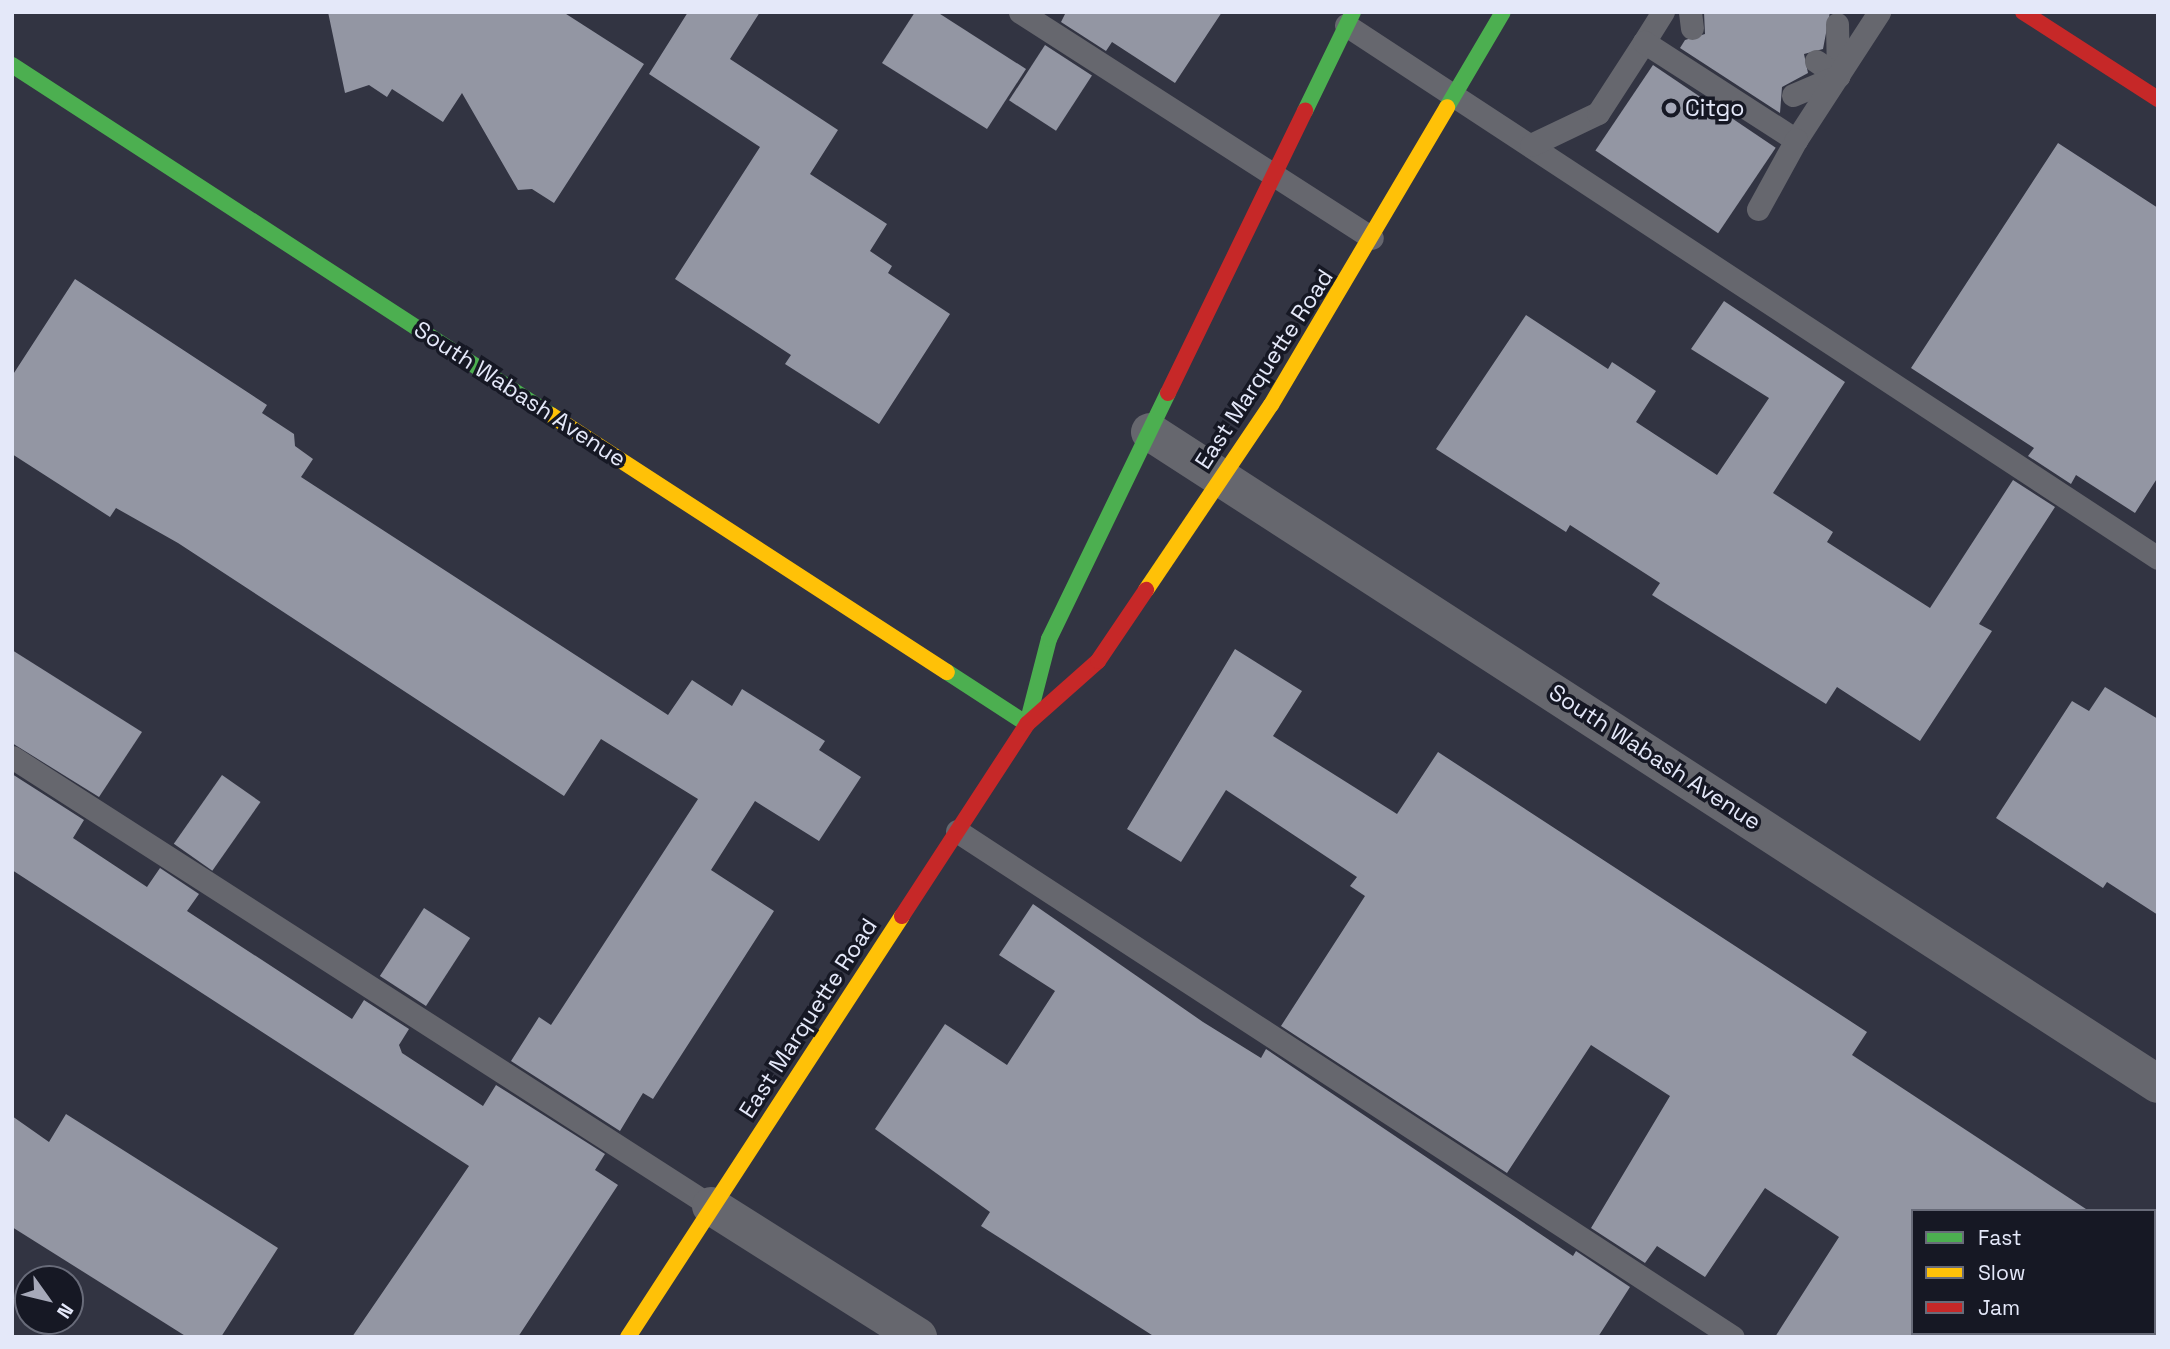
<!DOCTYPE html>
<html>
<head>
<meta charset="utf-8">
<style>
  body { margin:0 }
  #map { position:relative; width:2170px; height:1349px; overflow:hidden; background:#323442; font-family:"Space Grotesk",sans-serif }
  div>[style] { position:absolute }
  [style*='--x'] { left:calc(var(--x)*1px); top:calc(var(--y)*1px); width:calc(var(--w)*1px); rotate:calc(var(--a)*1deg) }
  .building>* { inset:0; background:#9396a3; transform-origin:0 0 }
  .lane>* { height:23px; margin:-11.5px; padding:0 11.5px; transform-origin:11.5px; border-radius:11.5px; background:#66676e }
  .street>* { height:38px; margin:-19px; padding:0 19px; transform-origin:19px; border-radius:19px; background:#66676e }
  .fast>* { height:16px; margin:-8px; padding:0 8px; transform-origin:8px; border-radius:8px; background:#4caf50 }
  .slow>* { height:16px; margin:-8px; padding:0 8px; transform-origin:8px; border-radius:8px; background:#ffc107 }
  .jam>* { height:16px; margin:-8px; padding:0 8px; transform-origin:8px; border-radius:8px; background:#c62828 }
  .dots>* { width:19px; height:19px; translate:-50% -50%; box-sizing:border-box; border:4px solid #161824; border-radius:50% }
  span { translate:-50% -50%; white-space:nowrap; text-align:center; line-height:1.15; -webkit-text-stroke:7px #161824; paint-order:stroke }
  .poi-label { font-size:23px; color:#e4e8f9 }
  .left { translate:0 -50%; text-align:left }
  .street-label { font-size:23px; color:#e4e8f9 }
  .frame { position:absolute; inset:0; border:14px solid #e4e8f9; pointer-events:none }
  .legend { position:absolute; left:1911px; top:1209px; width:245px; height:126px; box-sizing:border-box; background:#161824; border:2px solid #686b79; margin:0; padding:9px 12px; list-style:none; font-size:21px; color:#e4e8f9 }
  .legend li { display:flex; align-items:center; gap:14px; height:35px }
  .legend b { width:35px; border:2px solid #686b79 }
  .north { position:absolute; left:14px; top:1265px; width:70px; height:70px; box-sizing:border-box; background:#161824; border:2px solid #686b79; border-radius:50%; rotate:124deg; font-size:19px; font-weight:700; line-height:28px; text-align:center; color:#e4e8f9 }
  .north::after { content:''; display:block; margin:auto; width:24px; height:32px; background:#a6a9b9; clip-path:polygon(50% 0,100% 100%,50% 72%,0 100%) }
</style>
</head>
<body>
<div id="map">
  <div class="building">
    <div style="clip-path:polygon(328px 12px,563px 12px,644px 64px,554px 203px,532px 189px,518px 190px,462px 93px,443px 122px,392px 89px,387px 97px,369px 85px,345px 93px)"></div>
    <div style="clip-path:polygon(688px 12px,760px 12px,730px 59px,838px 130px,810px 174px,887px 224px,870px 251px,892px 266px,888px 273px,950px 314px,879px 424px,785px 364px,791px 355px,675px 279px,760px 147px,649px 74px)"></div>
    <div style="clip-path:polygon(915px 12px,937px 12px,1026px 69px,987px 129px,882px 63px)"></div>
    <div style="clip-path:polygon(1066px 12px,1222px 12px,1175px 83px,1112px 42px,1106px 51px,1061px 22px)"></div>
    <div style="clip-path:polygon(1704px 12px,1830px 12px,1823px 49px,1804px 54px,1808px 73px,1782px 87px,1780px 113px,1680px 48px,1685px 40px,1705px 34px)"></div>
    <div style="left:1045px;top:45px;width:56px;height:66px;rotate:33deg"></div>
    <div style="left:1653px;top:65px;width:148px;height:103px;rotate:34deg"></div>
    <div style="clip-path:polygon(2058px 143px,2158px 208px,2158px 477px,2135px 513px,2076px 475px,2071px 484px,2028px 456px,2034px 448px,1911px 368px)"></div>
    <div style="clip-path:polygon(75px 279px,267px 405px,262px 413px,294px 434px,295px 446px,313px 459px,301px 477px,668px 715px,692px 680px,732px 706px,742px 689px,825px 741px,819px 750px,861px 777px,819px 841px,755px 801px,711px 870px,774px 911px,653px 1099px,643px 1093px,620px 1131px,511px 1061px,539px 1017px,551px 1025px,698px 799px,601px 739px,564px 796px,178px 543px,116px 508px,110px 517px,12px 454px,12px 376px)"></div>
    <div style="clip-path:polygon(1724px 301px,1845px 382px,1773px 493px,1833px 532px,1827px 542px,1930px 608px,2013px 480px,2055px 507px,1979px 624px,1992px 631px,1920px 741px,1837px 687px,1826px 704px,1652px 595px,1660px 583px,1570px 525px,1566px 532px,1436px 449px,1526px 315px,1608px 369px,1612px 362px,1656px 391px,1636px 422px,1717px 475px,1769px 398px,1691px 349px)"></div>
    <div style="clip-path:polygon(1235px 649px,1302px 691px,1273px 736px,1397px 814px,1438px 752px,1867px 1032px,1852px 1055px,2089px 1211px,1913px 1211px,1913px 1337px,1775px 1337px,1839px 1237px,1765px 1188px,1705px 1277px,1657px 1246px,1645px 1263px,1591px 1228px,1670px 1096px,1591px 1045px,1507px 1173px,1281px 1026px,1365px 896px,1350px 886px,1357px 877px,1226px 790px,1181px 862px,1127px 829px)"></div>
    <div style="clip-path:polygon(12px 650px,142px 732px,99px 797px,12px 743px)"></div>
    <div style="clip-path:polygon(2105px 687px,2158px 719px,2158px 915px,2107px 882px,2103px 888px,1996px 818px,2072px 701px,2089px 711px)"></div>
    <div style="clip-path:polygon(12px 774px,84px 820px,73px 838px,147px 887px,160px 868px,199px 894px,187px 911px,352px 1019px,364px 1000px,409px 1029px,399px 1045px,402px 1053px,483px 1106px,496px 1085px,605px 1154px,595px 1170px,618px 1185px,518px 1337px,352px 1337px,469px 1166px,12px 870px)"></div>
    <div style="left:222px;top:775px;width:47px;height:84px;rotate:35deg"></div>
    <div style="clip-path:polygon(1033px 904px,1203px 1022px,1261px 1058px,1266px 1049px,1573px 1256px,1576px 1251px,1630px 1287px,1598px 1337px,1155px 1337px,981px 1226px,990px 1212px,875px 1129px,945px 1024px,1007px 1065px,1055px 991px,999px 955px)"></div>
    <div style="left:424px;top:908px;width:55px;height:81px;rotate:33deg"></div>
    <div style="clip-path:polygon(66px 1114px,278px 1248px,221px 1337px,187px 1337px,12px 1227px,12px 1116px,49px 1142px)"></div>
  </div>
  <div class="lane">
    <div style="--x:1020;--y:12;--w:418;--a:32.7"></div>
    <div style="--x:1690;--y:12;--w:16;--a:83"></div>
    <div style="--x:1837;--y:24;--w:52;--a:88.9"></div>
    <div style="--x:1346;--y:25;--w:971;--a:33.28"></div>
    <div style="--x:1644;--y:42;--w:36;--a:-58"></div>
    <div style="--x:1816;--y:61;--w:27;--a:34"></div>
    <div style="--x:1793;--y:95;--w:49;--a:-22.9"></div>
    <div style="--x:1531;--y:145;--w:74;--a:-25.5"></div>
    <div style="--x:1598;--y:113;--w:85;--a:-57.1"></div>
    <div style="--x:1644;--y:42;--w:181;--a:32.8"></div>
    <div style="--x:1796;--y:140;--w:153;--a:-57"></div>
    <div style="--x:1758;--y:209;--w:79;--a:-61.2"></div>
    <div style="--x:12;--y:757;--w:831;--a:32.71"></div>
    <div style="--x:957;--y:831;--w:926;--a:33.11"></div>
    <div style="--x:2154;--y:1253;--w:7;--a:-56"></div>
    <div style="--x:2101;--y:1337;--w:4;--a:-63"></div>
  </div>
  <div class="street">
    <div style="--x:1150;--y:432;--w:1200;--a:32.9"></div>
    <div style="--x:711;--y:1206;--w:245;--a:32.3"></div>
  </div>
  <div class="fast">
    <div style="--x:12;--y:65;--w:643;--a:33"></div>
    <div style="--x:1447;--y:107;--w:110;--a:-59.5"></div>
    <div style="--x:1305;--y:111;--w:110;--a:-64.1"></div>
    <div style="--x:947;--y:672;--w:95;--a:33"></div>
    <div style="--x:1027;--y:724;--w:88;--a:-75.5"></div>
    <div style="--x:1049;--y:639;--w:273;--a:-64.2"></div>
  </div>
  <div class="slow">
    <div style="--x:551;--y:415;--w:472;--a:33"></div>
    <div style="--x:1146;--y:590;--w:223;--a:-56"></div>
    <div style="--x:1271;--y:405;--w:346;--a:-59.4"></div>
    <div style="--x:628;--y:1337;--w:502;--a:-56.94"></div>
  </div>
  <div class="jam">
    <div style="--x:2023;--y:12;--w:161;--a:32.8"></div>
    <div style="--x:1168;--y:393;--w:314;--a:-64.1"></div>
    <div style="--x:902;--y:916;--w:229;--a:-56.9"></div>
    <div style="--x:1027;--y:724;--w:95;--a:-41.6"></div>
    <div style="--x:1098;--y:661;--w:86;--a:-55.9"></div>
  </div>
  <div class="dots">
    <div style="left:1671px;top:108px;background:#a6a9b9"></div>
  </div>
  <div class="poi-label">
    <span class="left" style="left:1685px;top:108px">Citgo</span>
  </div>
  <div class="street-label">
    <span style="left:1264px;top:369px;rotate:-57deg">East Marquette Road</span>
    <span style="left:520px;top:394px;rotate:33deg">South Wabash Avenue</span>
    <span style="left:1655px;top:757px;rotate:33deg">South Wabash Avenue</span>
    <span style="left:808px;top:1018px;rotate:-57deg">East Marquette Road</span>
  </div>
  <div class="frame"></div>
  <ul class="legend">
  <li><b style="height:9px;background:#4caf50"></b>Fast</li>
  <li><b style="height:9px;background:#ffc107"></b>Slow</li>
  <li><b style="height:9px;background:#c62828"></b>Jam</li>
  </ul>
  <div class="north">N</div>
</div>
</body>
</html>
